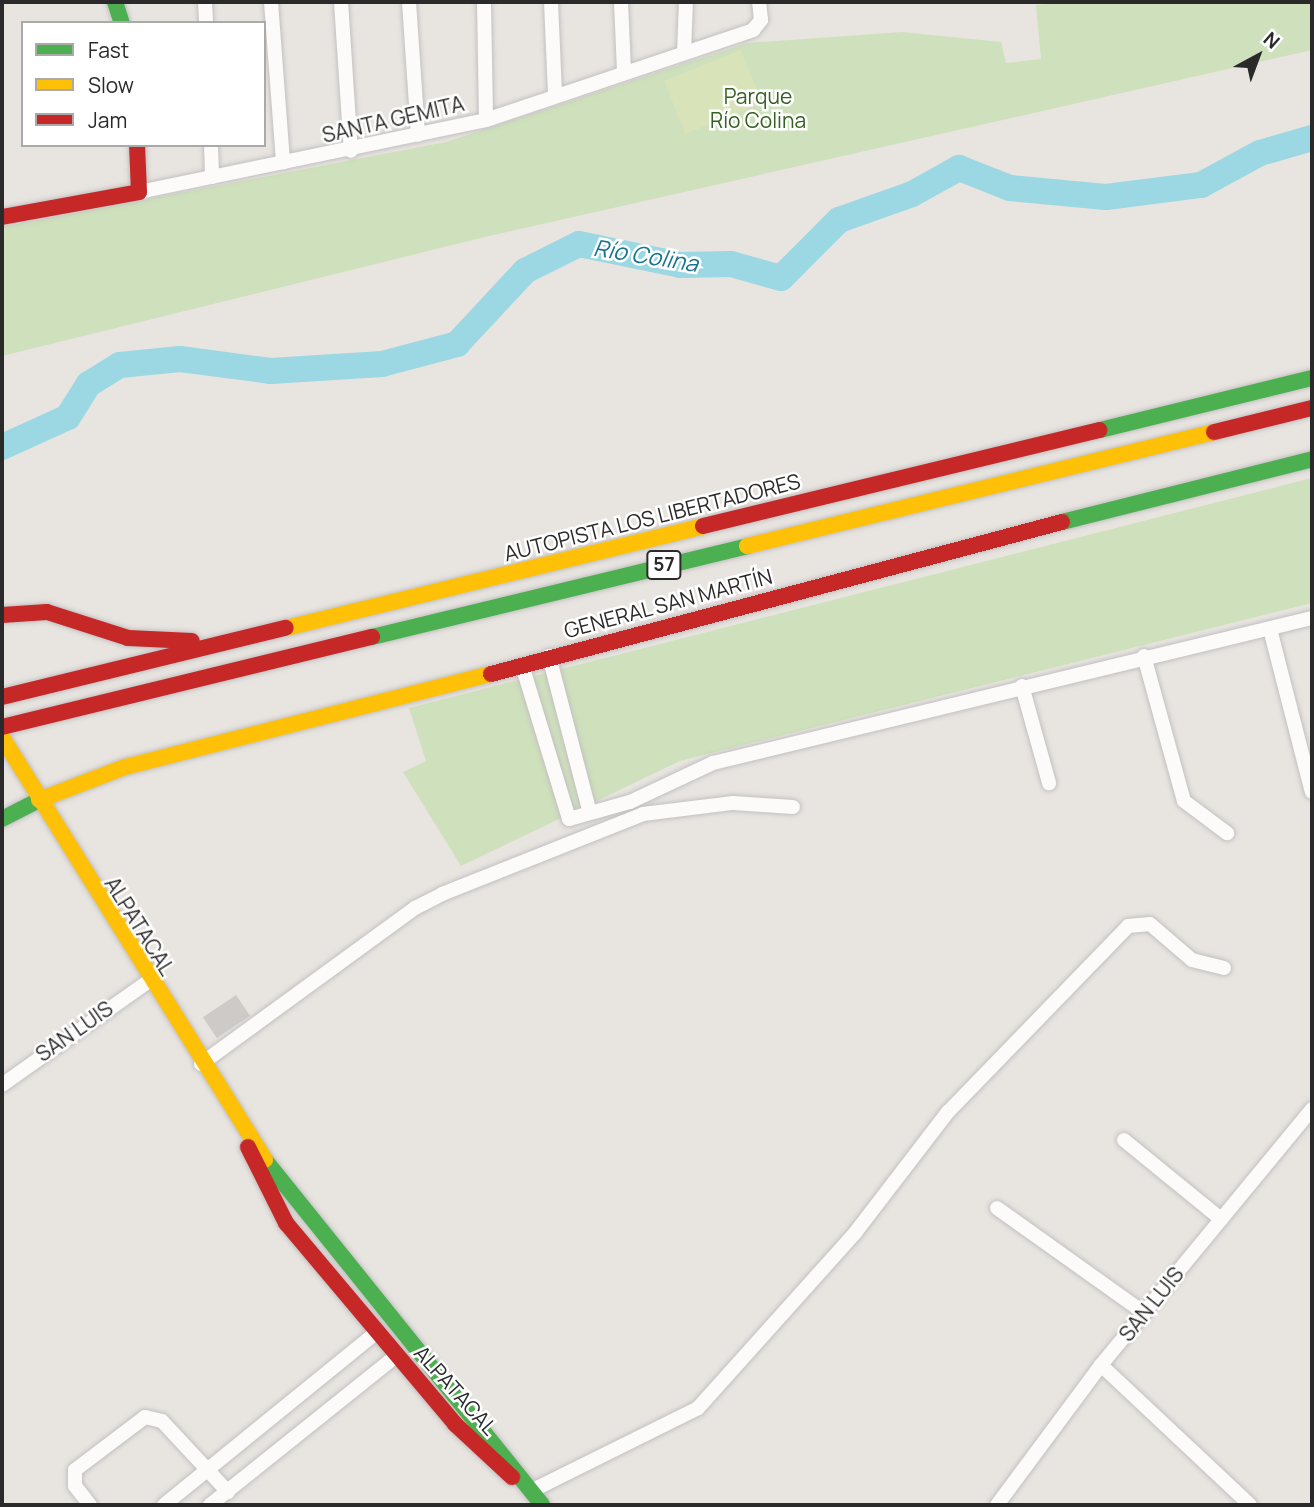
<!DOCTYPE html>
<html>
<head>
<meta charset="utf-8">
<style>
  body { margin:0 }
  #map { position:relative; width:1314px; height:1507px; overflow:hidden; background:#e8e4e0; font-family:Manrope,sans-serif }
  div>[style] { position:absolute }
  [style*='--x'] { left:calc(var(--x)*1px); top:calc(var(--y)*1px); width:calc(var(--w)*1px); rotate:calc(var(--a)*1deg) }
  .green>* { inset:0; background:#cfe0bc }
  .pitch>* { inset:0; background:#d9e3ba; transform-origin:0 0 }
  .river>* { height:26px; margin:-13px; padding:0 13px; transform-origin:13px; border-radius:13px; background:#9bd8e3 }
  .building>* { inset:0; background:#cdcac7; transform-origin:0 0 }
  .roads { filter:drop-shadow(0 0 2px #c2c1c1) drop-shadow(0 0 2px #c2c1c1) }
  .street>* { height:14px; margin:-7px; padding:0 7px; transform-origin:7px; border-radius:7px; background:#fcfbfa }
  .fast>* { height:16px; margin:-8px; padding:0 8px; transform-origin:8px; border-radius:8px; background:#4caf50 }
  .slow>* { height:16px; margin:-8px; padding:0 8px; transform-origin:8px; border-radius:8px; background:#ffc107 }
  .jam>* { height:16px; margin:-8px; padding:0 8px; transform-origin:8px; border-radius:8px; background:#c62828 }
  span { translate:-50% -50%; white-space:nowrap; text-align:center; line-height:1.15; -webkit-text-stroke:5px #fff; paint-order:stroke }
  .shield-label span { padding:2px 5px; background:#fff; border:2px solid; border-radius:5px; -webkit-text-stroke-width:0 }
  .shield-label { font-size:19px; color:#2a2a2a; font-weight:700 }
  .park-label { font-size:21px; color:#356121 }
  .street-label { font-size:21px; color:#2a2a2a }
  .water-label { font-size:23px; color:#19748f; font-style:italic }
  .frame { position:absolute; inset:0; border:4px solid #2a2a2a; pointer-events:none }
  .legend { position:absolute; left:21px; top:21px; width:245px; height:126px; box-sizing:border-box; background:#fff; border:2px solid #aaa; margin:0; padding:9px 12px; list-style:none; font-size:21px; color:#2a2a2a }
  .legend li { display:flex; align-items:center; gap:14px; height:35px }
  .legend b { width:35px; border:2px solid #aaa }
  .north { position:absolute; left:1223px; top:21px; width:70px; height:70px; -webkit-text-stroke:5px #fff; paint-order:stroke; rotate:41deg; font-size:19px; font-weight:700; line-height:28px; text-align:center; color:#2a2a2a }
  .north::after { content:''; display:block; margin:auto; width:24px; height:32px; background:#2a2a2a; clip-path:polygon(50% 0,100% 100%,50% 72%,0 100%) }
</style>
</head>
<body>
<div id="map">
  <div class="green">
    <div style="clip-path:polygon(1066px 2px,1312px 2px,1312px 50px,485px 237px,2px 356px,2px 227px,446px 142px,747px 43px,902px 32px,1001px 42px,1006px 63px,1041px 59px,1036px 5px)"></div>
    <div style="clip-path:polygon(1312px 478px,1312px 603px,680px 761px,461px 866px,403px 772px,426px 761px,409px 708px)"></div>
  </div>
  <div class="pitch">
    <div style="left:741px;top:50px;width:57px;height:83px;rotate:68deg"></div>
  </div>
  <div class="river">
    <div style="--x:2;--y:447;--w:72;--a:-24.4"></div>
    <div style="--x:68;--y:417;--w:39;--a:-58"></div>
    <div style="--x:89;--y:384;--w:36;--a:-32"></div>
    <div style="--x:120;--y:365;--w:60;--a:-5.7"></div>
    <div style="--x:180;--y:359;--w:92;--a:7.5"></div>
    <div style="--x:271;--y:371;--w:111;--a:-3.6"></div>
    <div style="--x:382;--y:364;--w:78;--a:-14.9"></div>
    <div style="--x:457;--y:344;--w:100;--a:-47"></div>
    <div style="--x:525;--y:271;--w:60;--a:-26.6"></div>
    <div style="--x:579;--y:244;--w:103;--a:11.7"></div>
    <div style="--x:680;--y:265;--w:51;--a:-1.1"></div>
    <div style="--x:731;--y:264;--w:52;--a:15.6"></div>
    <div style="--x:781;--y:278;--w:82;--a:-45"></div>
    <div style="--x:839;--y:220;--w:77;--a:-19.6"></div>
    <div style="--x:912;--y:194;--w:54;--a:-29"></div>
    <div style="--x:959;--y:168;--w:55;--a:21.4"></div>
    <div style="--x:1010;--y:188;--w:96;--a:5.4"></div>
    <div style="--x:1106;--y:197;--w:96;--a:-7.2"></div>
    <div style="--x:1201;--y:185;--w:67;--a:-28.5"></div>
    <div style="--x:1260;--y:153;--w:54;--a:-16.1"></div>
  </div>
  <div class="building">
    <div style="left:236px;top:995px;width:25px;height:40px;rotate:56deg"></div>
  </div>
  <div class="roads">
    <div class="street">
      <div style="--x:205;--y:2;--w:21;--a:87"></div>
      <div style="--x:271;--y:2;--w:161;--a:85.7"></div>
      <div style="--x:341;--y:2;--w:149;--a:86.2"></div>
      <div style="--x:409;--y:2;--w:133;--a:86.1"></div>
      <div style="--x:484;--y:2;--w:118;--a:89"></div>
      <div style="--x:551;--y:2;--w:93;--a:87.5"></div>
      <div style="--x:621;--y:2;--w:70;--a:87.5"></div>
      <div style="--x:684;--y:53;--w:51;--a:-87.8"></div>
      <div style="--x:211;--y:145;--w:32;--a:88"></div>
      <div style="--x:139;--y:192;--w:354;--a:-11.7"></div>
      <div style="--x:486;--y:120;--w:282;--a:-18.6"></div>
      <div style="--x:753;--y:30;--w:13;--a:-51"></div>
      <div style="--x:761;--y:20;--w:18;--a:-96"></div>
      <div style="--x:1270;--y:629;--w:168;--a:75.6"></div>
      <div style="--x:549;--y:656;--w:162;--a:75.4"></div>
      <div style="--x:1144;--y:656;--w:150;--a:74.6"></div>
      <div style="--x:1184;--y:801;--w:54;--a:36.7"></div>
      <div style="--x:522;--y:665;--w:161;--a:73"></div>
      <div style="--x:569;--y:819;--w:63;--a:-15.6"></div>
      <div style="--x:630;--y:802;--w:92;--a:-25.2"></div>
      <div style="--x:713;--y:763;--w:616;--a:-13.61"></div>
      <div style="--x:1022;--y:686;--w:101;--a:74.4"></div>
      <div style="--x:201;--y:1064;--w:265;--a:-36.1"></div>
      <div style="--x:415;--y:908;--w:30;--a:-27"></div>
      <div style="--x:442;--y:894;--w:216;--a:-21.7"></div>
      <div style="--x:643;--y:814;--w:91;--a:-7"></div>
      <div style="--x:733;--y:803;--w:60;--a:3.8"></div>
      <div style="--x:2;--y:1085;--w:180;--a:-35.3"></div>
      <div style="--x:1124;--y:1140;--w:125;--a:39.2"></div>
      <div style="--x:997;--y:1208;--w:181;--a:35.5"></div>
      <div style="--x:1101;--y:1365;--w:204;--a:43.2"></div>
      <div style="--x:531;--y:1491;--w:186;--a:-26.4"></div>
      <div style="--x:698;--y:1408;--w:235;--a:-48.1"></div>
      <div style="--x:855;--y:1233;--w:153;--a:-52.5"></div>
      <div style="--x:948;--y:1112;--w:259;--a:-45.9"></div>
      <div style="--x:1128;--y:926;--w:22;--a:-5"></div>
      <div style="--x:1150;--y:924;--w:55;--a:40.6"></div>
      <div style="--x:1192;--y:960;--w:33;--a:14"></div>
      <div style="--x:90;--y:1505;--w:24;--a:-128"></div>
      <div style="--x:75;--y:1486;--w:16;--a:-90"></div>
      <div style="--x:75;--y:1470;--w:88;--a:-37.1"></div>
      <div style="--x:145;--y:1417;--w:17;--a:13"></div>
      <div style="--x:162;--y:1421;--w:97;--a:47.1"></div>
      <div style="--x:164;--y:1505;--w:274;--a:-39.1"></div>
      <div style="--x:210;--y:1505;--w:238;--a:-38.7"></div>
      <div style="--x:997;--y:1505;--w:174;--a:-53.4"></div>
      <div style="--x:1101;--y:1365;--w:332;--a:-50.5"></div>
    </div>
    <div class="fast">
      <div style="--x:115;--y:2;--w:22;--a:72"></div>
      <div style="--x:1100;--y:430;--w:218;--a:-13.8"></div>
      <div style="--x:1062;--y:522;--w:258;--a:-14.1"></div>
      <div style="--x:372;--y:637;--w:386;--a:-13.6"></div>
      <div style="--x:2;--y:819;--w:42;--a:-27.2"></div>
      <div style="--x:265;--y:1160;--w:442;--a:51.2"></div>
    </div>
    <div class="slow">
      <div style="--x:747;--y:546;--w:481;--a:-13.7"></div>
      <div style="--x:286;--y:628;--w:429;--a:-13.7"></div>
      <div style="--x:2;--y:737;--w:498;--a:58.1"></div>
      <div style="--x:39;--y:800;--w:92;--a:-21"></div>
      <div style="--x:125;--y:767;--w:378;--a:-14.3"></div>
    </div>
    <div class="jam">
      <div style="--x:2;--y:217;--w:139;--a:-10.3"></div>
      <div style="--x:139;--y:192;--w:47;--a:-92.4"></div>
      <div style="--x:1214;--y:432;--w:101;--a:-13.8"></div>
      <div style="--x:703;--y:526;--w:408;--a:-13.6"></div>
      <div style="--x:2;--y:615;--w:45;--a:-3.8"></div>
      <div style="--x:47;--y:612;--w:85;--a:17.8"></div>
      <div style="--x:128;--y:638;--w:64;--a:2.7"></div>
      <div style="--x:491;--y:674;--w:591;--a:-14.91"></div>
      <div style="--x:2;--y:697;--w:292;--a:-13.7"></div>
      <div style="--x:2;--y:727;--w:381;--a:-13.7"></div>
      <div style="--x:248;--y:1147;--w:85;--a:63.4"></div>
      <div style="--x:286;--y:1223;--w:263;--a:49.9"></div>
      <div style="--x:455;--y:1424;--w:78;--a:42.9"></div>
    </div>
  </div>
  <div class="shield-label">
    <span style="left:664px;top:565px">57</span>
  </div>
  <div class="park-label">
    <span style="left:758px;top:108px">Parque<br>Río Colina</span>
  </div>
  <div class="street-label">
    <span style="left:393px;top:119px;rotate:-13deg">SANTA GEMITA</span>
    <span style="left:652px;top:517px;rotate:-14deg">AUTOPISTA LOS LIBERTADORES</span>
    <span style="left:668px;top:603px;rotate:-15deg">GENERAL SAN MARTÍN</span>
    <span style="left:140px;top:926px;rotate:58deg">ALPATACAL</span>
    <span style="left:74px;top:1031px;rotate:-35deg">SAN LUIS</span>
    <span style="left:1151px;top:1304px;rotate:-51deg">SAN LUIS</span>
    <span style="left:456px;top:1390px;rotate:48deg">ALPATACAL</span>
  </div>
  <div class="water-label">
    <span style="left:646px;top:255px;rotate:9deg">Río Colina</span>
  </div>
  <div class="frame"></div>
  <ul class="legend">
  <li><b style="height:9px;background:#4caf50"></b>Fast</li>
  <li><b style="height:9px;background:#ffc107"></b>Slow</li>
  <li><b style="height:9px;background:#c62828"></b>Jam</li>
  </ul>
  <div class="north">N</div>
</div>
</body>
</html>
